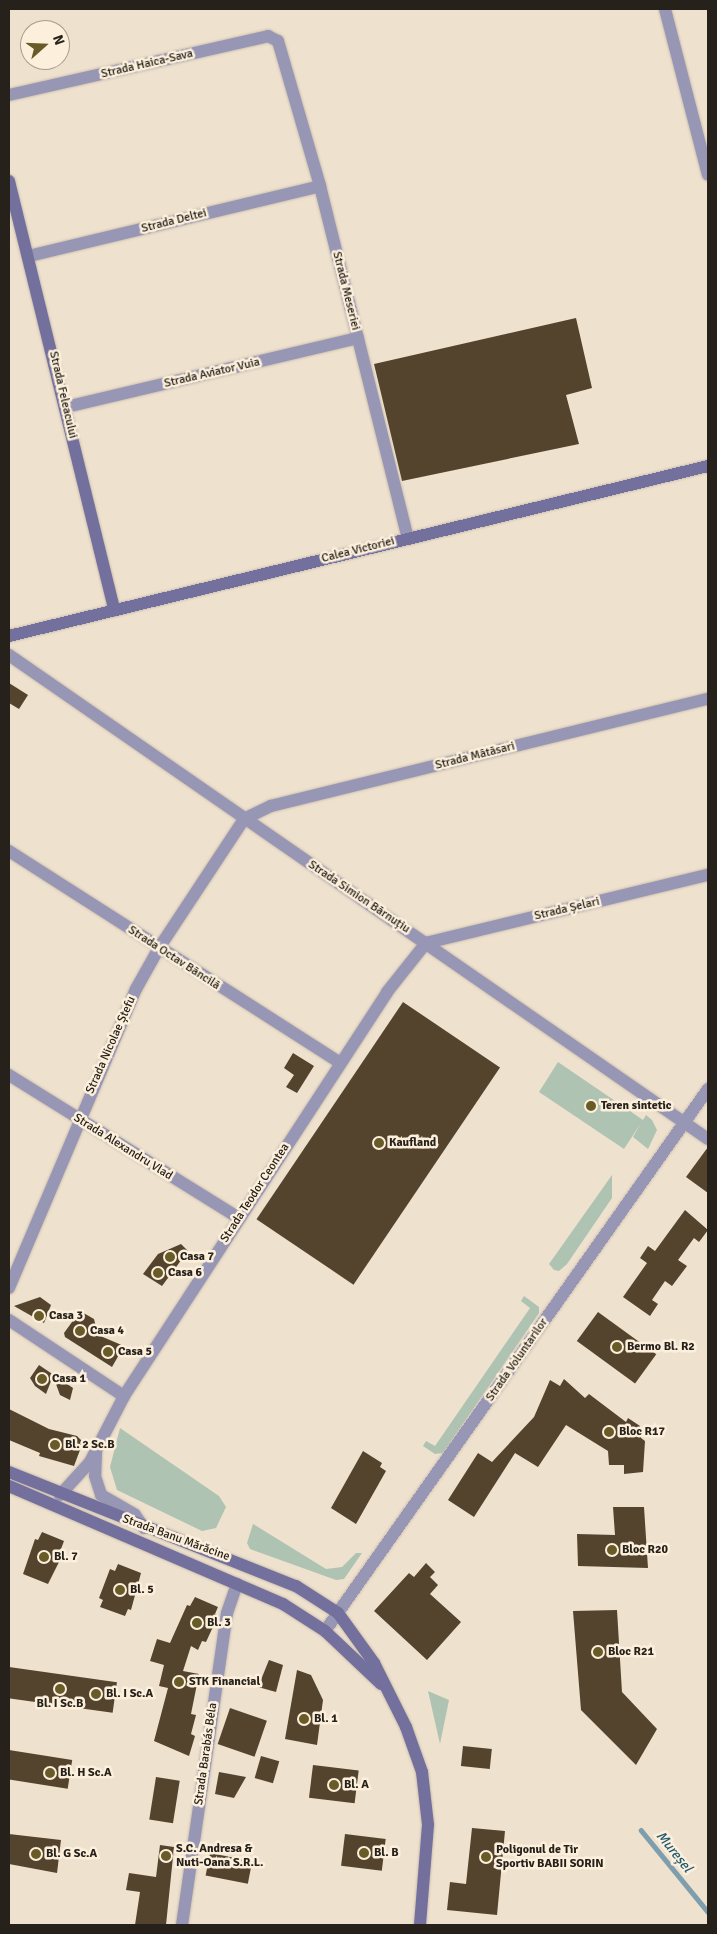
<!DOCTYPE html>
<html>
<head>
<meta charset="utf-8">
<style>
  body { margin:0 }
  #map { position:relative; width:717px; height:1934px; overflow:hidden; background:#eee1ce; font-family:Signika,sans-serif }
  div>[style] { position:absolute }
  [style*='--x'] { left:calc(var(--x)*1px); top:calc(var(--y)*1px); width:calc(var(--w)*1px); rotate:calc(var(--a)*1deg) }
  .green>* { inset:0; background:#afc3b3 }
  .stream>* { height:4.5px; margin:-2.25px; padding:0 2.25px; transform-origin:2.25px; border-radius:2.25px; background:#7e9ead }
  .building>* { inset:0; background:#54442d; transform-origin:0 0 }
  .roads { filter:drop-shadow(0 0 1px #cabeae) drop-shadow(0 0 1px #cabeae) }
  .street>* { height:12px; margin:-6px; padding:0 6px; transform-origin:6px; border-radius:6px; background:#9796b5 }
  .secondary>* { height:12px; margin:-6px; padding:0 6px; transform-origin:6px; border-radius:6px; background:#73709d }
  .dots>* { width:14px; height:14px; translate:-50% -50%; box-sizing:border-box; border:2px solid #fcefdb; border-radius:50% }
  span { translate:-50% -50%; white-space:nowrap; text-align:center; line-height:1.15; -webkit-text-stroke:5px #fcefdb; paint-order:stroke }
  .street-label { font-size:12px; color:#26211a }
  .poi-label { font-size:12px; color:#26211a; font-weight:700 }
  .left { translate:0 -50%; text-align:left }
  .water-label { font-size:14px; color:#1e5a72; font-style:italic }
  .frame { position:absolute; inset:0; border:10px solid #26211a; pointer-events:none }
  .north { position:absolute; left:20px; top:20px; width:50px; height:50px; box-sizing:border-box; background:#fcefdb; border:1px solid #a69d8e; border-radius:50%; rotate:70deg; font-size:14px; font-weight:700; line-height:20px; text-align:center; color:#26211a }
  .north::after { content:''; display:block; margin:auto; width:18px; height:22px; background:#685b28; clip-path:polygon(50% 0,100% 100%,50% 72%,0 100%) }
</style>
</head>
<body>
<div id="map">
  <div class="green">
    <div style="clip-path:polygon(558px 1062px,643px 1120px,646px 1115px,652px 1120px,657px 1130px,648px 1149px,633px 1137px,641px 1123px,624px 1149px,539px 1092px)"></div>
    <div style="clip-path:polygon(612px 1175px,612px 1198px,567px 1264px,559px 1271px,554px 1270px,549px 1264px)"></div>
    <div style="clip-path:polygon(524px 1296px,539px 1307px,539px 1313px,443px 1453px,435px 1454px,423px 1446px,426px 1441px,435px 1446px,530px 1308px,521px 1301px)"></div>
    <div style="clip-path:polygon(120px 1428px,219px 1496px,226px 1507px,216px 1528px,202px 1531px,117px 1490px,110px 1467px)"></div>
    <div style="clip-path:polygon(253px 1524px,326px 1569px,342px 1567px,356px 1553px,362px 1553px,344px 1579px,336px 1580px,250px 1549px,247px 1543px)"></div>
    <div style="clip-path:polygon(428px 1691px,449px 1700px,440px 1744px)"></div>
  </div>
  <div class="stream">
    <div style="--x:641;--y:1830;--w:106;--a:50.7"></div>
  </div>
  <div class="building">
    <div style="clip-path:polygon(576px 318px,592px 388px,566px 395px,579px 444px,402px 481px,374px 364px)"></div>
    <div style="clip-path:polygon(9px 683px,28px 695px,19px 709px,9px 703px)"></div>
    <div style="left:403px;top:1002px;width:117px;height:262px;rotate:34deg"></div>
    <div style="clip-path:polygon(293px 1053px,314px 1066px,297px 1093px,286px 1087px,294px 1075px,284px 1068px)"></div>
    <div style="clip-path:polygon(708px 1147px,708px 1193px,686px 1177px)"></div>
    <div style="clip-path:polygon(685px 1210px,708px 1230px,699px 1242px,694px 1238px,678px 1260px,687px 1266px,672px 1286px,665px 1281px,652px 1300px,658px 1304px,650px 1316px,623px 1297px,647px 1263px,640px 1258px,648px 1246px,655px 1251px)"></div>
    <div style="clip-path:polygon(181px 1244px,188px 1251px,162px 1286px,143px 1274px,158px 1254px)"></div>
    <div style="clip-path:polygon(40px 1297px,51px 1305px,44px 1323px,14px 1306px)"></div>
    <div style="clip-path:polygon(80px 1311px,94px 1319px,98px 1335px,124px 1346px,112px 1367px,65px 1337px,64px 1333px)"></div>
    <div style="left:598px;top:1312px;width:72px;height:36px;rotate:36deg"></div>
    <div style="clip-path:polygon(39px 1365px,73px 1388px,70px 1400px,60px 1395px,53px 1376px,46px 1394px,35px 1386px,30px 1378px)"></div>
    <div style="clip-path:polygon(564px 1379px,585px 1398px,589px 1394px,626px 1422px,628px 1418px,640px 1426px,641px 1438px,645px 1441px,643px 1472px,624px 1474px,624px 1465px,609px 1465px,608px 1451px,566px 1425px,538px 1467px,515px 1453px,474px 1517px,448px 1500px,478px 1453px,492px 1462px,534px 1417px,550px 1380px,560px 1386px)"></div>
    <div style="clip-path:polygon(9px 1409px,49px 1429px,77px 1436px,83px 1442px,74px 1466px,39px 1456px,40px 1453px,9px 1440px)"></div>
    <div style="clip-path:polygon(363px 1451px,382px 1463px,380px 1467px,386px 1471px,356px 1524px,331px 1508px)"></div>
    <div style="clip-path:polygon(613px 1507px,644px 1507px,648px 1568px,578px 1566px,577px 1534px,615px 1535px)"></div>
    <div style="clip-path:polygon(42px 1532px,64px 1541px,61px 1549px,65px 1550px,48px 1584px,23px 1574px,35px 1539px,38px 1540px)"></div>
    <div style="clip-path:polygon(426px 1563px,435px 1572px,430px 1577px,438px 1585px,430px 1594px,461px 1622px,427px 1660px,374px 1611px,409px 1573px,414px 1577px)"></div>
    <div style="clip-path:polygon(118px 1564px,141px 1573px,131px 1610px,128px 1609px,125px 1616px,100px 1607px,103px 1600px,99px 1598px,110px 1569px,115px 1571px)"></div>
    <div style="clip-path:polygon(195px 1597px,218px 1607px,215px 1614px,218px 1616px,206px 1642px,202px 1641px,198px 1650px,191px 1646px,183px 1671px,199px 1674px,191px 1714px,196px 1715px,191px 1734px,195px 1736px,189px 1756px,154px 1741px,168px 1688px,159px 1686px,164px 1665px,150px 1661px,157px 1639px,170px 1643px,187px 1605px,190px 1606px)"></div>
    <div style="clip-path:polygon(617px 1610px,622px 1692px,657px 1729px,636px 1765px,581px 1710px,573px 1611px)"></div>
    <div style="clip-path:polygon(269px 1660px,283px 1665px,276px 1692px,258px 1687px)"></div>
    <div style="left:9px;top:1667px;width:109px;height:31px;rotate:8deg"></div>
    <div style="clip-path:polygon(297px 1670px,311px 1675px,323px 1700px,317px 1745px,285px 1739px)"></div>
    <div style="left:230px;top:1708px;width:39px;height:38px;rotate:19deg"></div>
    <div style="left:463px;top:1746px;width:29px;height:20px;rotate:6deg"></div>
    <div style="left:9px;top:1750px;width:64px;height:29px;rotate:9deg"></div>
    <div style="left:261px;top:1756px;width:19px;height:23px;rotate:16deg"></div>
    <div style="left:313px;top:1765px;width:46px;height:33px;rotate:7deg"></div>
    <div style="clip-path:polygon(219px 1772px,246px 1777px,234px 1798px,215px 1794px)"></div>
    <div style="left:156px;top:1777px;width:24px;height:43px;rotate:9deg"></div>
    <div style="clip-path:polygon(472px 1828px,505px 1831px,497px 1915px,447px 1910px,450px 1882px,466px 1884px)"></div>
    <div style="clip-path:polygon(9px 1834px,61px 1840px,57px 1873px,9px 1864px)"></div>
    <div style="left:345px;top:1834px;width:41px;height:32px;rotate:7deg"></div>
    <div style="clip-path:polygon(160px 1845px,174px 1847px,166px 1925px,135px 1925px,140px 1892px,126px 1890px,129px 1873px,156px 1877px)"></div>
    <div style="left:210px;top:1853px;width:43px;height:23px;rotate:11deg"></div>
  </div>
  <div class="roads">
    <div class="street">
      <div style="--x:665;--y:9;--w:171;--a:75.5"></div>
      <div style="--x:9;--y:95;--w:266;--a:-12.8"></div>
      <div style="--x:268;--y:36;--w:11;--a:27"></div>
      <div style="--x:278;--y:41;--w:151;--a:73.8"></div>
      <div style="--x:320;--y:186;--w:363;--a:76"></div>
      <div style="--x:29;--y:256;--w:299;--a:-13.5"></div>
      <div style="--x:66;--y:407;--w:300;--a:-13.3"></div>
      <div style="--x:9;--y:655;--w:850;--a:34.7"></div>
      <div style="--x:9;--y:851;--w:393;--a:32.6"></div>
      <div style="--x:9;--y:1075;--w:271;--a:31.9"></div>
      <div style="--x:9;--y:1288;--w:325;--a:-67"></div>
      <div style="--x:136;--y:989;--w:47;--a:-60.7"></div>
      <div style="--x:159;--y:948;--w:154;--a:-56.6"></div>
      <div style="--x:244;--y:819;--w:30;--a:-26"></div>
      <div style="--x:271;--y:806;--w:450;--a:-13.8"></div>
      <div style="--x:9;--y:1320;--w:138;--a:33.5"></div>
      <div style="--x:96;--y:1453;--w:23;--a:92"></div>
      <div style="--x:95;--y:1476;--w:20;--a:72"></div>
      <div style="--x:101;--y:1495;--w:39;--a:30"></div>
      <div style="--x:135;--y:1515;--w:16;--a:55"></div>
      <div style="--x:60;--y:1495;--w:45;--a:-47.7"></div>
      <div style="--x:90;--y:1462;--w:74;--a:-62.7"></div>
      <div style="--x:124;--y:1396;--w:482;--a:-56.9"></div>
      <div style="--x:387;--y:992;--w:63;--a:-51.5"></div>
      <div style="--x:426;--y:943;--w:290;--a:-13.6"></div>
      <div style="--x:325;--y:1631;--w:664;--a:-54.75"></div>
      <div style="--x:182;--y:1925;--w:315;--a:-81.8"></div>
      <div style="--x:227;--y:1613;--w:31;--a:-71"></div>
    </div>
    <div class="secondary">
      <div style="--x:9;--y:181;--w:442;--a:76.2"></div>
      <div style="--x:9;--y:636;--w:719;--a:-13.67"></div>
      <div style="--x:9;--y:1472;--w:309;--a:21.7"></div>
      <div style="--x:296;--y:1586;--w:50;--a:32.7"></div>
      <div style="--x:338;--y:1613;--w:62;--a:54.2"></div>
      <div style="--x:374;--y:1663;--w:72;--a:63.4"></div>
      <div style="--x:406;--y:1727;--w:48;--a:70.4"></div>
      <div style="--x:422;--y:1772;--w:53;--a:83.5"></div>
      <div style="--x:428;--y:1825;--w:100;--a:94.6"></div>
      <div style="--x:9;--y:1486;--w:298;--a:23.3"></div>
      <div style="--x:283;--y:1604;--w:50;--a:32.7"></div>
      <div style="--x:325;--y:1631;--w:77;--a:43.4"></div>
    </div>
  </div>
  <div class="dots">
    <div style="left:591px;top:1106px;background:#685b28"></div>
    <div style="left:379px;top:1143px;background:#685b28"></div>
    <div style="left:170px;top:1257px;background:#685b28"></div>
    <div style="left:158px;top:1273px;background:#685b28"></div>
    <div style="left:39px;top:1316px;background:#685b28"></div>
    <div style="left:80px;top:1331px;background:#685b28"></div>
    <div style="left:617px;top:1347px;background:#685b28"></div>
    <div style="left:108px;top:1352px;background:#685b28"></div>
    <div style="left:42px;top:1379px;background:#685b28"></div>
    <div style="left:609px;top:1432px;background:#685b28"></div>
    <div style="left:55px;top:1445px;background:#685b28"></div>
    <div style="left:612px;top:1550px;background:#685b28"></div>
    <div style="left:44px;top:1557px;background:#685b28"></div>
    <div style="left:120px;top:1590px;background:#685b28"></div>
    <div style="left:197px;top:1623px;background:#685b28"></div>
    <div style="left:598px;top:1652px;background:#685b28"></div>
    <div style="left:179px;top:1682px;background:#685b28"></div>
    <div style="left:60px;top:1689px;background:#685b28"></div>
    <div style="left:96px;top:1694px;background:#685b28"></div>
    <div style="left:304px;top:1719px;background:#685b28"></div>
    <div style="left:50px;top:1773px;background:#685b28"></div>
    <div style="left:334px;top:1785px;background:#685b28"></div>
    <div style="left:364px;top:1853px;background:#685b28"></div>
    <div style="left:36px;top:1854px;background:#685b28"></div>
    <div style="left:166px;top:1856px;background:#685b28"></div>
    <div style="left:486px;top:1857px;background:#685b28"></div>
  </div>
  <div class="street-label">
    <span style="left:147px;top:64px;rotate:-13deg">Strada Haica-Sava</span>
    <span style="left:174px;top:221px;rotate:-14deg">Strada Deltei</span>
    <span style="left:346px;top:291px;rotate:76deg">Strada Meseriei</span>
    <span style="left:212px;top:373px;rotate:-13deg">Strada Aviator Vuia</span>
    <span style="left:63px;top:395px;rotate:77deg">Strada Feleacului</span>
    <span style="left:358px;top:550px;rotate:-14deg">Calea Victoriei</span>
    <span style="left:475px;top:756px;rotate:-14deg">Strada Mătăsari</span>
    <span style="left:359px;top:897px;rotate:34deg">Strada Simion Bărnuțiu</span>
    <span style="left:567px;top:909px;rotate:-13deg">Strada Șelari</span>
    <span style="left:174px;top:958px;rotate:33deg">Strada Octav Băncilă</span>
    <span style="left:111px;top:1045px;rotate:-66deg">Strada Nicolae Ștefu</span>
    <span style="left:123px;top:1147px;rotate:32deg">Strada Alexandru Vlad</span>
    <span style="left:255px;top:1193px;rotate:-57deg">Strada Teodor Ceontea</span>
    <span style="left:517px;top:1360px;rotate:-55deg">Strada Voluntarilor</span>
    <span style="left:176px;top:1538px;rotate:20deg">Strada Banu Mărăcine</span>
    <span style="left:206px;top:1754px;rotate:-82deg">Strada Barabás Béla</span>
  </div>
  <div class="poi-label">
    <span class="left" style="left:601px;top:1106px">Teren sintetic</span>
    <span class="left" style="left:389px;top:1143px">Kaufland</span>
    <span class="left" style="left:180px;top:1257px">Casa 7</span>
    <span class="left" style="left:168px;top:1273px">Casa 6</span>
    <span class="left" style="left:49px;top:1316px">Casa 3</span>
    <span class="left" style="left:90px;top:1331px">Casa 4</span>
    <span class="left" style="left:627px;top:1347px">Bermo Bl. R2</span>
    <span class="left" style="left:118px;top:1352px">Casa 5</span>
    <span class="left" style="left:52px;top:1379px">Casa 1</span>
    <span class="left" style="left:619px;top:1432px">Bloc R17</span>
    <span class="left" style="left:65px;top:1445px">Bl. 2 Sc.B</span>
    <span class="left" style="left:622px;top:1550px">Bloc R20</span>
    <span class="left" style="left:54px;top:1557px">Bl. 7</span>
    <span class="left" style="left:130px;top:1590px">Bl. 5</span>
    <span class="left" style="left:207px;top:1623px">Bl. 3</span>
    <span class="left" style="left:608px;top:1652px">Bloc R21</span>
    <span class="left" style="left:189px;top:1682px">STK Financial</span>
    <span class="left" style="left:106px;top:1694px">Bl. I Sc.A</span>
    <span style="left:60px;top:1704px">Bl. I Sc.B</span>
    <span class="left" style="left:314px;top:1719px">Bl. 1</span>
    <span class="left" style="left:60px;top:1773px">Bl. H Sc.A</span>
    <span class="left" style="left:344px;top:1785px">Bl. A</span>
    <span class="left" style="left:176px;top:1856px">S.C. Andresa &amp;<br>Nuti-Oana S.R.L.</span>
    <span class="left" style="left:496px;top:1857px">Poligonul de Tir<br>Sportiv BABII SORIN</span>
    <span class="left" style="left:374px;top:1853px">Bl. B</span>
    <span class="left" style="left:46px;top:1854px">Bl. G Sc.A</span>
  </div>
  <div class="water-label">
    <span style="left:674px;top:1852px;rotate:51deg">Mureșel</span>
  </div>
  <div class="frame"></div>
  <div class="north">N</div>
</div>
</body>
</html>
